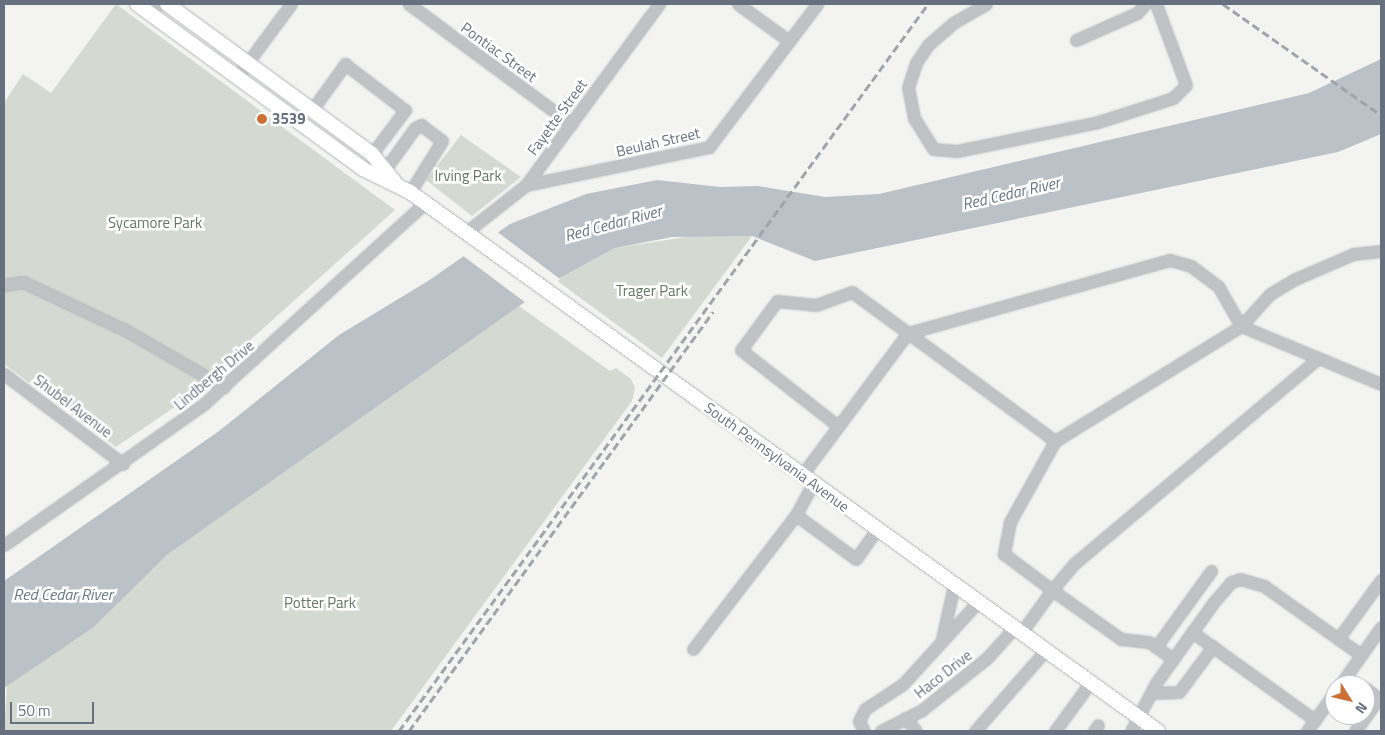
<!DOCTYPE html>
<html>
<head>
<meta charset="utf-8">
<style>
  body { margin:0 }
  #map { position:relative; width:1385px; height:735px; overflow:hidden; background:#f3f4f1; font-family:"Titillium Web",sans-serif }
  div>[style] { position:absolute }
  [style*='--x'] { left:calc(var(--x)*1px); top:calc(var(--y)*1px); width:calc(var(--w)*1px); rotate:calc(var(--a)*1deg) }
  .green>* { inset:0; background:#d4dad2 }
  .water>* { inset:0; background:#bac1c7 }
  .pier>* { inset:0; background:#f3f4f1 }
  .roads { filter:drop-shadow(0 0 1px #b1b4b8) drop-shadow(0 0 1px #b1b4b8) }
  .minor>* { height:11px; margin:-5.5px; padding:0 5.5px; transform-origin:5.5px; border-radius:5.5px; background:#c0c2c5 }
  .major>* { height:14px; margin:-7px; padding:0 7px; transform-origin:7px; border-radius:7px; background:#fff }
  .rail>* { height:3px; margin-top:-1.5px; transform-origin:0; background:repeating-linear-gradient(90deg,#a1a5aa 0 8px,transparent 0 12px) }
  .dots>* { width:14px; height:14px; translate:-50% -50%; box-sizing:border-box; border:2px solid #fff; border-radius:50% }
  span { translate:-50% -50%; white-space:nowrap; text-align:center; line-height:1.15; -webkit-text-stroke:5px #fff; paint-order:stroke }
  .street-label { font-size:15px; color:#67707e }
  .poi-label { font-size:15px; color:#67707e; font-weight:700 }
  .left { translate:0 -50%; text-align:left }
  .park-label { font-size:15px; color:#667665 }
  .water-label { font-size:16px; color:#687782; font-style:italic }
  .frame { position:absolute; inset:0; border:5px solid #67707e; pointer-events:none }
  .north { position:absolute; left:1325px; top:675px; width:50px; height:50px; box-sizing:border-box; background:#fff; border:1px solid #c2c6cb; border-radius:50%; rotate:126deg; font-size:14px; font-weight:700; line-height:20px; text-align:center; color:#67707e }
  .north::after { content:''; display:block; margin:auto; width:18px; height:22px; background:#cd7037; clip-path:polygon(50% 0,100% 100%,50% 72%,0 100%) }
  .scale { position:absolute; left:10px; top:702px; width:84px; height:22px; box-sizing:border-box; border:2px solid #67707e; border-top:0; padding-left:6px; font-size:15px; line-height:18px; white-space:nowrap; color:#67707e; -webkit-text-stroke:4px #fff; paint-order:stroke }
</style>
</head>
<body>
<div id="map">
  <div class="green">
    <div style="clip-path:polygon(116px 4px,395px 210px,179px 404px,116px 447px,4px 364px,4px 103px,23px 74px,51px 93px)"></div>
    <div style="clip-path:polygon(461px 135px,521px 177px,472px 216px,426px 180px)"></div>
    <div style="clip-path:polygon(705px 234px,752px 236px,662px 358px,556px 280px,615px 248px)"></div>
    <div style="clip-path:polygon(519px 306px,610px 371px,616px 368px,631px 379px,635px 388px,632px 401px,391px 731px,4px 731px,7px 684px,94px 627px,167px 555px)"></div>
  </div>
  <div class="water">
    <div style="clip-path:polygon(1381px 59px,1381px 134px,1338px 152px,815px 261px,752px 236px,672px 237px,615px 248px,556px 280px,167px 555px,94px 627px,4px 688px,4px 581px,219px 431px,339px 335px,428px 281px,510px 224px,586px 194px,657px 180px,720px 187px,758px 186px,825px 197px,879px 194px,1309px 93px)"></div>
  </div>
  <div class="pier">
    <div style="clip-path:polygon(496px 231px,560px 279px,526px 303px,462px 255px)"></div>
  </div>
  <div class="roads">
    <div class="minor">
      <div style="--x:409;--y:4;--w:202;--a:36.5"></div>
      <div style="--x:738;--y:4;--w:63;--a:36"></div>
      <div style="--x:986;--y:4;--w:39;--a:150"></div>
      <div style="--x:952;--y:24;--w:32;--a:139"></div>
      <div style="--x:928;--y:45;--w:22;--a:124"></div>
      <div style="--x:916;--y:63;--w:25;--a:108"></div>
      <div style="--x:908;--y:87;--w:32;--a:79"></div>
      <div style="--x:914;--y:118;--w:36;--a:58"></div>
      <div style="--x:933;--y:149;--w:24;--a:5"></div>
      <div style="--x:957;--y:151;--w:144;--a:-11.6"></div>
      <div style="--x:1098;--y:122;--w:79;--a:-17.7"></div>
      <div style="--x:1173;--y:98;--w:18;--a:-45"></div>
      <div style="--x:1186;--y:85;--w:86;--a:-110.3"></div>
      <div style="--x:150;--y:14;--w:12;--a:-55"></div>
      <div style="--x:1076;--y:40;--w:67;--a:-23.9"></div>
      <div style="--x:1137;--y:13;--w:12;--a:-48"></div>
      <div style="--x:237;--y:77;--w:91;--a:-53.5"></div>
      <div style="--x:312;--y:110;--w:57;--a:-54.3"></div>
      <div style="--x:345;--y:64;--w:76;--a:37.5"></div>
      <div style="--x:405;--y:110;--w:55;--a:126.9"></div>
      <div style="--x:386;--y:168;--w:49;--a:-54.1"></div>
      <div style="--x:415;--y:128;--w:7;--a:-27"></div>
      <div style="--x:421;--y:125;--w:26;--a:37"></div>
      <div style="--x:442;--y:141;--w:60;--a:122.1"></div>
      <div style="--x:526;--y:185;--w:187;--a:-11.7"></div>
      <div style="--x:709;--y:147;--w:179;--a:-52.9"></div>
      <div style="--x:465;--y:233;--w:78;--a:-38.2"></div>
      <div style="--x:526;--y:185;--w:225;--a:-53.7"></div>
      <div style="--x:4;--y:285;--w:19;--a:-9"></div>
      <div style="--x:23;--y:282;--w:115;--a:25.2"></div>
      <div style="--x:127;--y:331;--w:112;--a:30"></div>
      <div style="--x:4;--y:374;--w:149;--a:37.1"></div>
      <div style="--x:838;--y:426;--w:123;--a:-141.9"></div>
      <div style="--x:741;--y:350;--w:61;--a:-53.7"></div>
      <div style="--x:777;--y:301;--w:39;--a:6"></div>
      <div style="--x:816;--y:305;--w:38;--a:-20"></div>
      <div style="--x:852;--y:292;--w:69;--a:36.2"></div>
      <div style="--x:908;--y:333;--w:272;--a:-15.6"></div>
      <div style="--x:1170;--y:260;--w:22;--a:16"></div>
      <div style="--x:1191;--y:266;--w:34;--a:37"></div>
      <div style="--x:1218;--y:286;--w:46;--a:60.1"></div>
      <div style="--x:1241;--y:326;--w:43;--a:-47.8"></div>
      <div style="--x:1270;--y:294;--w:27;--a:-31"></div>
      <div style="--x:1293;--y:280;--w:65;--a:-23.4"></div>
      <div style="--x:1353;--y:254;--w:28;--a:-6"></div>
      <div style="--x:1055;--y:441;--w:219;--a:-31.7"></div>
      <div style="--x:1241;--y:326;--w:152;--a:22.5"></div>
      <div style="--x:802;--y:475;--w:177;--a:-53.3"></div>
      <div style="--x:908;--y:333;--w:182;--a:36.3"></div>
      <div style="--x:1055;--y:441;--w:93;--a:119.1"></div>
      <div style="--x:1010;--y:522;--w:33;--a:101"></div>
      <div style="--x:1004;--y:554;--w:60;--a:36.9"></div>
      <div style="--x:1052;--y:590;--w:35;--a:-50"></div>
      <div style="--x:1075;--y:563;--w:315;--a:-40.1"></div>
      <div style="--x:796;--y:515;--w:74;--a:36.3"></div>
      <div style="--x:856;--y:559;--w:37;--a:-55"></div>
      <div style="--x:4;--y:545;--w:246;--a:-35.2"></div>
      <div style="--x:205;--y:403;--w:297;--a:-42.3"></div>
      <div style="--x:1192;--y:632;--w:151;--a:35.6"></div>
      <div style="--x:1021;--y:633;--w:53;--a:-54.2"></div>
      <div style="--x:1052;--y:590;--w:85;--a:35.4"></div>
      <div style="--x:1121;--y:639;--w:28;--a:6"></div>
      <div style="--x:1149;--y:642;--w:29;--a:35"></div>
      <div style="--x:942;--y:639;--w:55;--a:-77.5"></div>
      <div style="--x:1338;--y:639;--w:73;--a:-53.9"></div>
      <div style="--x:1156;--y:647;--w:94;--a:-54.1"></div>
      <div style="--x:693;--y:649;--w:169;--a:-52.5"></div>
      <div style="--x:796;--y:515;--w:36;--a:-62"></div>
      <div style="--x:1340;--y:685;--w:71;--a:-54.7"></div>
      <div style="--x:1365;--y:688;--w:20;--a:37"></div>
      <div style="--x:1151;--y:693;--w:28;--a:-2"></div>
      <div style="--x:1179;--y:692;--w:57;--a:-53.5"></div>
      <div style="--x:905;--y:718;--w:17;--a:50"></div>
      <div style="--x:864;--y:731;--w:11;--a:-117"></div>
      <div style="--x:859;--y:721;--w:13;--a:-63"></div>
      <div style="--x:865;--y:709;--w:45;--a:-33.3"></div>
      <div style="--x:903;--y:684;--w:111;--a:-47.6"></div>
      <div style="--x:881;--y:731;--w:46;--a:-27.1"></div>
      <div style="--x:922;--y:710;--w:83;--a:-38.7"></div>
      <div style="--x:987;--y:658;--w:40;--a:-48"></div>
      <div style="--x:975;--y:731;--w:106;--a:-48.8"></div>
      <div style="--x:1055;--y:731;--w:59;--a:-53.9"></div>
      <div style="--x:1094;--y:731;--w:7;--a:-56"></div>
      <div style="--x:1131;--y:731;--w:54;--a:-62.5"></div>
      <div style="--x:1156;--y:683;--w:98;--a:-54.5"></div>
      <div style="--x:1213;--y:603;--w:28;--a:-49"></div>
      <div style="--x:1231;--y:582;--w:9;--a:-18"></div>
      <div style="--x:1240;--y:579;--w:25;--a:16"></div>
      <div style="--x:1264;--y:586;--w:119;--a:35.4"></div>
      <div style="--x:1307;--y:731;--w:48;--a:-54.3"></div>
      <div style="--x:1355;--y:731;--w:41;--a:-54"></div>
    </div>
    <div class="major">
      <div style="--x:137;--y:4;--w:280;--a:36.1"></div>
      <div style="--x:363;--y:169;--w:52;--a:26.1"></div>
      <div style="--x:410;--y:192;--w:922;--a:35.78"></div>
      <div style="--x:167;--y:4;--w:254;--a:36.2"></div>
      <div style="--x:372;--y:154;--w:36;--a:51"></div>
    </div>
  </div>
  <div class="rail">
    <div style="--x:1223;--y:4;--w:193;--a:35.1"></div>
    <div style="--x:399;--y:731;--w:899;--a:-53.96"></div>
    <div style="--x:409;--y:731;--w:518;--a:-54.04"></div>
  </div>
  <div class="dots">
    <div style="left:262px;top:119px;background:#cd7037"></div>
  </div>
  <div class="street-label">
    <span style="left:499px;top:52px;rotate:36deg">Pontiac Street</span>
    <span style="left:557px;top:117px;rotate:-54deg">Fayette Street</span>
    <span style="left:658px;top:142px;rotate:-13deg">Beulah Street</span>
    <span style="left:214px;top:375px;rotate:-40deg">Lindbergh Drive</span>
    <span style="left:73px;top:406px;rotate:37deg">Shubel Avenue</span>
    <span style="left:777px;top:457px;rotate:36deg">South Pennsylvania Avenue</span>
    <span style="left:943px;top:674px;rotate:-38deg">Haco Drive</span>
  </div>
  <div class="poi-label">
    <span class="left" style="left:272px;top:119px">3539</span>
  </div>
  <div class="park-label">
    <span style="left:468px;top:176px">Irving Park</span>
    <span style="left:155px;top:223px">Sycamore Park</span>
    <span style="left:652px;top:291px">Trager Park</span>
    <span style="left:320px;top:603px">Potter Park</span>
  </div>
  <div class="water-label">
    <span style="left:1011px;top:193px;rotate:-13deg">Red Cedar River</span>
    <span style="left:613px;top:223px;rotate:-15deg">Red Cedar River</span>
    <span style="left:63px;top:594px">Red Cedar River</span>
  </div>
  <div class="frame"></div>
  <div class="north">N</div>
  <div class="scale">50 m</div>
</div>
</body>
</html>
